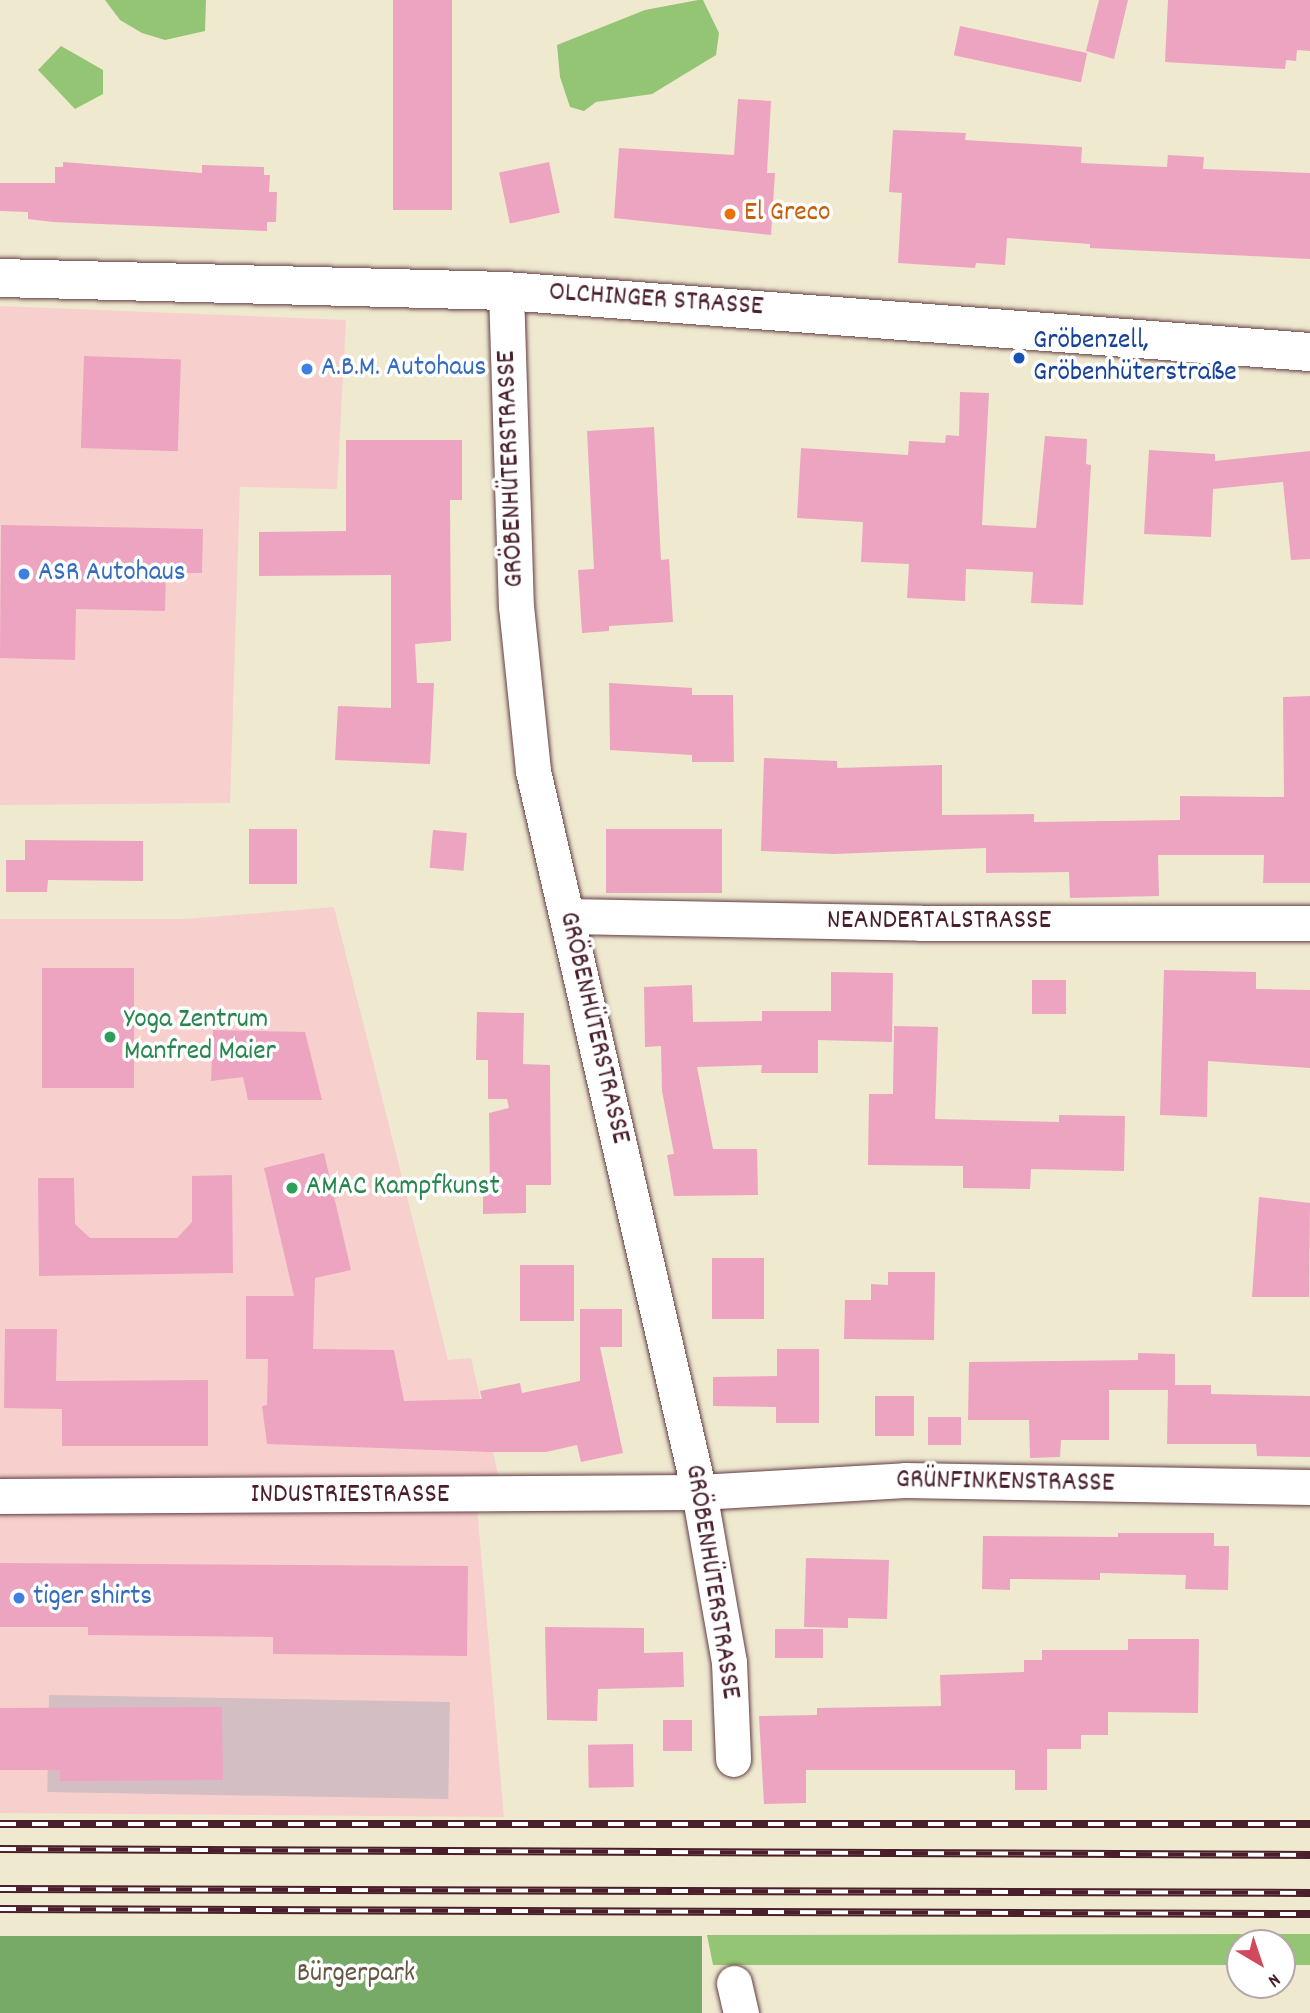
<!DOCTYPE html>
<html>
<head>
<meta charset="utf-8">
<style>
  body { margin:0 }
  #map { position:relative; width:1310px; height:2013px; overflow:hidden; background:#efe9d0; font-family:Dekko,sans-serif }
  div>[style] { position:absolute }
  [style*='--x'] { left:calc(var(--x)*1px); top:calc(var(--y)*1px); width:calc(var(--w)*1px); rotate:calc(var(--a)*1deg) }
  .built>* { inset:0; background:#f7d0cd }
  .industrial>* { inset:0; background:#d2bec3; transform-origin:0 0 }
  .green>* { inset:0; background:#94c574 }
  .forest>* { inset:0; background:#7a6; transform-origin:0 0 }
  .building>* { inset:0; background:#eda4c0; transform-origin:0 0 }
  .roads { filter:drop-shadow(0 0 2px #633d44) drop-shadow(0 0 2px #633d44) }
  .minor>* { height:35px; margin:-17.5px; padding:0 17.5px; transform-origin:17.5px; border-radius:17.5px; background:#fff }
  .secondary>* { height:38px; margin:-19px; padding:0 19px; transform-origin:19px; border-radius:19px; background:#fff }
  .rail>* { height:8px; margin-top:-4px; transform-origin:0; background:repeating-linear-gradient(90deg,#fff 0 16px,#4a1f2b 0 32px); box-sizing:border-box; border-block:2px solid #4a1f2b }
  .dots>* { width:19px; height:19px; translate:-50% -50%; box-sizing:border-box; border:4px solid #fff; border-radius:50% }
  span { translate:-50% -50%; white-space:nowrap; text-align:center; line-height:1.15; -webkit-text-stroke:7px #fff; paint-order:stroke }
  .food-label { font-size:28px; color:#c56008 }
  .left { translate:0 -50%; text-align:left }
  .street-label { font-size:28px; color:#4a1f2b }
  .transit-label { font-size:28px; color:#164399 }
  .shop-label { font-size:28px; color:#366cbe }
  .leisure-label { font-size:28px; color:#27864d }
  .park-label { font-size:28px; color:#645945 }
  .north { position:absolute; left:1226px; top:1929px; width:70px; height:70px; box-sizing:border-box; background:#fff; border:2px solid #b7a5aa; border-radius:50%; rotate:141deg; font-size:19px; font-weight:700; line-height:28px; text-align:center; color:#4a1f2b }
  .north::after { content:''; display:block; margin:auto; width:24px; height:32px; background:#d1495b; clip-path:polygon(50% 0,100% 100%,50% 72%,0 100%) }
</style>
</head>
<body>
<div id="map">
  <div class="built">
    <div style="clip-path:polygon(0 306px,346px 320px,337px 489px,240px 487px,230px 803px,0 805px)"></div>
    <div style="clip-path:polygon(334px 907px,448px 1360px,471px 1358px,503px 1495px,476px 1496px,504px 1817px,0 1813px,0 919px,185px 919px)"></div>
  </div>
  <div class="industrial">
    <div style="left:49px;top:1695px;width:401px;height:97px;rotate:1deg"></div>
  </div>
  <div class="green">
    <div style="clip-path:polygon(105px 0,206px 0,205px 31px,165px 40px,142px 33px,120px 20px)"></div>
    <div style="clip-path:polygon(698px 0,703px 0,719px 33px,716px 55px,652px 94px,596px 102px,584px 111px,570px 107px,560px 77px,557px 45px,645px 10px)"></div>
    <div style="clip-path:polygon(61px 46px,103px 70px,103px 94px,75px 109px,38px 70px)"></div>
    <div style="clip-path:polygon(1310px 1934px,1310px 1965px,1282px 1965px,1282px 1943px,1240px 1943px,1240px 1965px,713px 1965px,707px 1935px)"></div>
  </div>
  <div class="forest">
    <div style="left:0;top:1936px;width:702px;height:77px"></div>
  </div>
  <div class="building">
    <div style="left:393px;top:0;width:59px;height:210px"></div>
    <div style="clip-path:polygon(1099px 0,1128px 0,1114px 59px,1086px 51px)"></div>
    <div style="clip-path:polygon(1168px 0,1310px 0,1310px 51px,1297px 50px,1296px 61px,1286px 60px,1285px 69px,1165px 62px)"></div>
    <div style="left:960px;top:26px;width:130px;height:30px;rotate:12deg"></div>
    <div style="clip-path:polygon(738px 99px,771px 101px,767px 173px,775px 173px,771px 235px,614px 218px,619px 148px,734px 155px)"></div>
    <div style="clip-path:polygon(893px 130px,966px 133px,965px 140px,1082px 147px,1081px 163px,1167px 167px,1168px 155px,1204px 157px,1203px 169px,1310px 173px,1310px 259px,1090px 248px,1090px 244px,1007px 238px,1005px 265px,976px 263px,975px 268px,898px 263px,902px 193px,889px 192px)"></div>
    <div style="clip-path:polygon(63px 162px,202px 173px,202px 165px,264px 167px,264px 175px,270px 175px,269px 192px,277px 192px,276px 222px,267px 222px,267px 231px,53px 222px,28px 219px,28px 212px,0 211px,0 183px,55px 183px,55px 167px,63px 167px)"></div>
    <div style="left:549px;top:162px;width:52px;height:51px;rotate:78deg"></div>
    <div style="left:84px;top:356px;width:97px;height:92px;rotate:2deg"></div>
    <div style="clip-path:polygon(960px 392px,989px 393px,982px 525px,1036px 528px,1045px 436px,1087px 439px,1086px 464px,1091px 465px,1083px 605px,1031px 603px,1033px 572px,966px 569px,965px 601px,907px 598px,909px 564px,861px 562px,863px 522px,797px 518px,801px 448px,908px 455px,909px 441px,945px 443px,946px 435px,959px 436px)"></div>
    <div style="clip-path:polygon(654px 427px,661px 560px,669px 559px,673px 622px,609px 626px,609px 631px,582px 633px,578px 570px,594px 569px,587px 431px)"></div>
    <div style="clip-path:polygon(346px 440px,462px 440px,462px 500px,450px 500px,451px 641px,415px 644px,417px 683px,434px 683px,430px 764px,335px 760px,338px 706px,391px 708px,391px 575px,259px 576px,259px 532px,346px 531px)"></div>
    <div style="clip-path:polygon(1149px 450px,1215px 454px,1215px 461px,1310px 451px,1310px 559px,1291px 560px,1283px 482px,1213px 489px,1211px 537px,1144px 534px)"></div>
    <div style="clip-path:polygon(1px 525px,203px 529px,202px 573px,166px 573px,165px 611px,76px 609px,75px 660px,0 658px)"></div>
    <div style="clip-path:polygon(609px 683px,692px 688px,692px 695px,733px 695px,734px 762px,692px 762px,692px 755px,610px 750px)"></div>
    <div style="clip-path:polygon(1310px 696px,1310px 883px,1263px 883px,1264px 855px,1158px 855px,1159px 896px,1070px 898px,1069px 872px,986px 873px,986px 848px,834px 854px,761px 851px,764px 758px,837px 761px,837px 768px,942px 765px,942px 815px,1034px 814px,1034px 822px,1180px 820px,1180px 796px,1284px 797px,1283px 697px)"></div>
    <div style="left:249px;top:829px;width:48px;height:55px"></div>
    <div style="left:606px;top:829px;width:116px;height:64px"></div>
    <div style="left:433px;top:830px;width:34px;height:38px;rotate:5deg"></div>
    <div style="clip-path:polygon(25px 840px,143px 841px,143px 881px,48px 880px,47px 892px,6px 892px,6px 860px,25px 860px)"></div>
    <div style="left:42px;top:968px;width:92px;height:120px"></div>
    <div style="clip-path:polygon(1164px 970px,1256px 972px,1256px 989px,1310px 990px,1310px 1068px,1208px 1061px,1207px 1117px,1160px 1115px)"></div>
    <div style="clip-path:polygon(831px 972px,893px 973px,892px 1042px,818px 1040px,818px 1073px,761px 1073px,762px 1065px,697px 1067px,713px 1149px,757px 1149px,758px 1195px,674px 1196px,667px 1155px,674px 1154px,662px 1091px,661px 1046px,645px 1047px,644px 987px,692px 985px,693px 1022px,762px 1021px,762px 1011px,831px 1011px)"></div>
    <div style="left:1032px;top:980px;width:34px;height:34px"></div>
    <div style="clip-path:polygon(477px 1012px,524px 1013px,523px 1064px,550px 1065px,551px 1185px,526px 1185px,526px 1213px,483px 1214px,483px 1186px,490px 1186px,489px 1113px,509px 1108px,507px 1099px,488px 1099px,488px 1060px,476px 1060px)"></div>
    <div style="clip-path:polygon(894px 1026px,938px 1027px,935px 1119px,1059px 1122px,1059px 1115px,1125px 1116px,1124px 1171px,1031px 1169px,1030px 1189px,963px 1188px,963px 1166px,868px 1165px,869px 1094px,893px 1094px)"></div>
    <div style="clip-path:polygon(213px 1030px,305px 1032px,322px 1100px,248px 1100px,243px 1077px,211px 1081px)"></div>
    <div style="clip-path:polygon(324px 1153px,351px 1270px,315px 1278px,313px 1349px,394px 1350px,404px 1401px,482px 1399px,480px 1391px,520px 1383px,522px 1393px,580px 1381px,580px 1309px,622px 1309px,622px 1347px,600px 1347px,623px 1453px,581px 1462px,577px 1445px,546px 1452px,490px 1452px,267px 1444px,262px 1406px,267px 1405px,268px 1359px,246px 1359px,246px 1296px,294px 1296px,264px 1168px)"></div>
    <div style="clip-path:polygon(232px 1175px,233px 1273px,39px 1276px,38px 1178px,74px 1178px,75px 1224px,90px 1238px,177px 1238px,192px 1222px,192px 1176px)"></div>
    <div style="clip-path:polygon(1259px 1197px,1310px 1203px,1309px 1297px,1252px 1297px)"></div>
    <div style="left:712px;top:1258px;width:52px;height:61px"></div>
    <div style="left:520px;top:1265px;width:54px;height:56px"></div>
    <div style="clip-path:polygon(888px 1272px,935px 1272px,934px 1340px,844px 1339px,845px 1300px,871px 1300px,871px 1284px,888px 1285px)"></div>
    <div style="clip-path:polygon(5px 1329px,57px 1329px,56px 1381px,208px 1380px,208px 1446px,62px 1446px,62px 1409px,4px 1408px)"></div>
    <div style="clip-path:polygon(777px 1349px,819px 1349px,819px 1423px,776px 1423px,776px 1407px,713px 1406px,713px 1377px,777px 1376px)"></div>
    <div style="clip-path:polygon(1138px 1353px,1175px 1354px,1175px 1385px,1211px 1385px,1211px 1394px,1310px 1396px,1310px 1457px,1257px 1456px,1256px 1444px,1167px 1444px,1168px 1390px,1109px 1390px,1109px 1440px,1061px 1440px,1060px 1457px,1030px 1458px,1029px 1420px,968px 1420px,969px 1362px,1138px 1360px)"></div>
    <div style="left:875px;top:1396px;width:39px;height:40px"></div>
    <div style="left:928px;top:1417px;width:33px;height:28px"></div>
    <div style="clip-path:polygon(1118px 1533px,1214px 1533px,1214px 1546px,1229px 1546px,1228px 1590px,1185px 1589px,1186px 1575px,1100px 1573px,1100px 1580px,1010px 1579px,1010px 1590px,982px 1589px,983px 1536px,1118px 1537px)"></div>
    <div style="clip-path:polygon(806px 1558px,889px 1560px,887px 1619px,848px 1618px,848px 1628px,804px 1627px)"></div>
    <div style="clip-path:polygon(0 1563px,468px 1566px,467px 1656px,273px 1654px,273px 1637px,88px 1635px,88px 1627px,0 1627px)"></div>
    <div style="clip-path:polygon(545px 1627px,644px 1628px,644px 1653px,683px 1652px,684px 1687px,598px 1689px,597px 1721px,547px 1720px)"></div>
    <div style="left:775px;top:1629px;width:48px;height:29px"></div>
    <div style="clip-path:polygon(1128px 1639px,1199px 1639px,1198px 1713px,1108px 1712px,1108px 1735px,1081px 1735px,1081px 1749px,1047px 1749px,1047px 1790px,1015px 1790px,1015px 1770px,806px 1770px,806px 1803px,764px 1804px,759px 1716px,817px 1715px,817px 1708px,941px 1706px,940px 1675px,1024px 1672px,1024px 1660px,1042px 1660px,1042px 1650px,1128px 1650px)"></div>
    <div style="clip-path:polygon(222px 1707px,223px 1780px,60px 1781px,60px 1770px,0 1770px,0 1708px)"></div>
    <div style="left:663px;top:1720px;width:29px;height:31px"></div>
    <div style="left:633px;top:1744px;width:43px;height:45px;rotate:89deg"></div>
  </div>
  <div class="roads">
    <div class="minor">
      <div style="--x:506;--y:291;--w:315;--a:88.2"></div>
      <div style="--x:516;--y:606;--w:166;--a:84.1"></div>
      <div style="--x:533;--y:771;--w:740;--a:77.03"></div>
      <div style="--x:699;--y:1492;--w:173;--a:80"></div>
      <div style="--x:729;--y:1662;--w:97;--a:87.6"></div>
      <div style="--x:568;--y:916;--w:353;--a:1.1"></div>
      <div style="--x:921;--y:923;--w:389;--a:0"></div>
      <div style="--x:0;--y:1496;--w:699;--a:-0.33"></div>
      <div style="--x:699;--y:1492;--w:206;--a:-3.3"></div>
      <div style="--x:905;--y:1480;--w:405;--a:1"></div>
      <div style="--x:734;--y:1983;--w:31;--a:77"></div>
    </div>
    <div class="secondary">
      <div style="--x:0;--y:278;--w:506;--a:1.47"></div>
      <div style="--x:506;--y:291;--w:806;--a:4.34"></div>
    </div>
  </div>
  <div class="rail">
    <div style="--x:0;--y:1824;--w:1310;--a:0"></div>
    <div style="--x:0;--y:1849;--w:1310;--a:0.26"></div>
    <div style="--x:0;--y:1889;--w:1310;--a:0.17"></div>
    <div style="--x:0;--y:1909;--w:1310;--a:0.22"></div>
  </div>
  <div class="dots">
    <div style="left:730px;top:214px;background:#e8710a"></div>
    <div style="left:1019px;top:358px;background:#1a4fb4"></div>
    <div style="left:307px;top:369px;background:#3f7fe0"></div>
    <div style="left:24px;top:574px;background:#3f7fe0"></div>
    <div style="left:110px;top:1037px;background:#2e9e5b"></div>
    <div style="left:292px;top:1188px;background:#2e9e5b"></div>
    <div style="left:19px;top:1598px;background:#3f7fe0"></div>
  </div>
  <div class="food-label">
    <span class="left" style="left:744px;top:214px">El Greco</span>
  </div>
  <div class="street-label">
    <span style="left:656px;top:301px;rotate:4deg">OLCHINGER STRASSE</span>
    <span style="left:512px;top:469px;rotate:-92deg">GRÖBENHÜTERSTRASSE</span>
    <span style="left:939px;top:922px">NEANDERTALSTRASSE</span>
    <span style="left:593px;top:1028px;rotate:77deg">GRÖBENHÜTERSTRASSE</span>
    <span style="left:1005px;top:1483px;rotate:1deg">GRÜNFINKENSTRASSE</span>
    <span style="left:350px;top:1496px">INDUSTRIESTRASSE</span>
    <span style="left:711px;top:1582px;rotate:81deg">GRÖBENHÜTERSTRASSE</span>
  </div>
  <div class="transit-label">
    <span class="left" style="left:1033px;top:358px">Gröbenzell,<br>Gröbenhüterstraße</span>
  </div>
  <div class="shop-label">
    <span class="left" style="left:321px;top:369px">A.B.M. Autohaus</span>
    <span class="left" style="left:38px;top:574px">ASR Autohaus</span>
    <span class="left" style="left:33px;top:1598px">tiger shirts</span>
  </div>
  <div class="leisure-label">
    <span class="left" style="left:124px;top:1037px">Yoga Zentrum<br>Manfred Maier</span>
    <span class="left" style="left:306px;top:1188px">AMAC Kampfkunst</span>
  </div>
  <div class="park-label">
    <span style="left:356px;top:1975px">Bürgerpark</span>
  </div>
  <div class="north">N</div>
</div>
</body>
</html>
